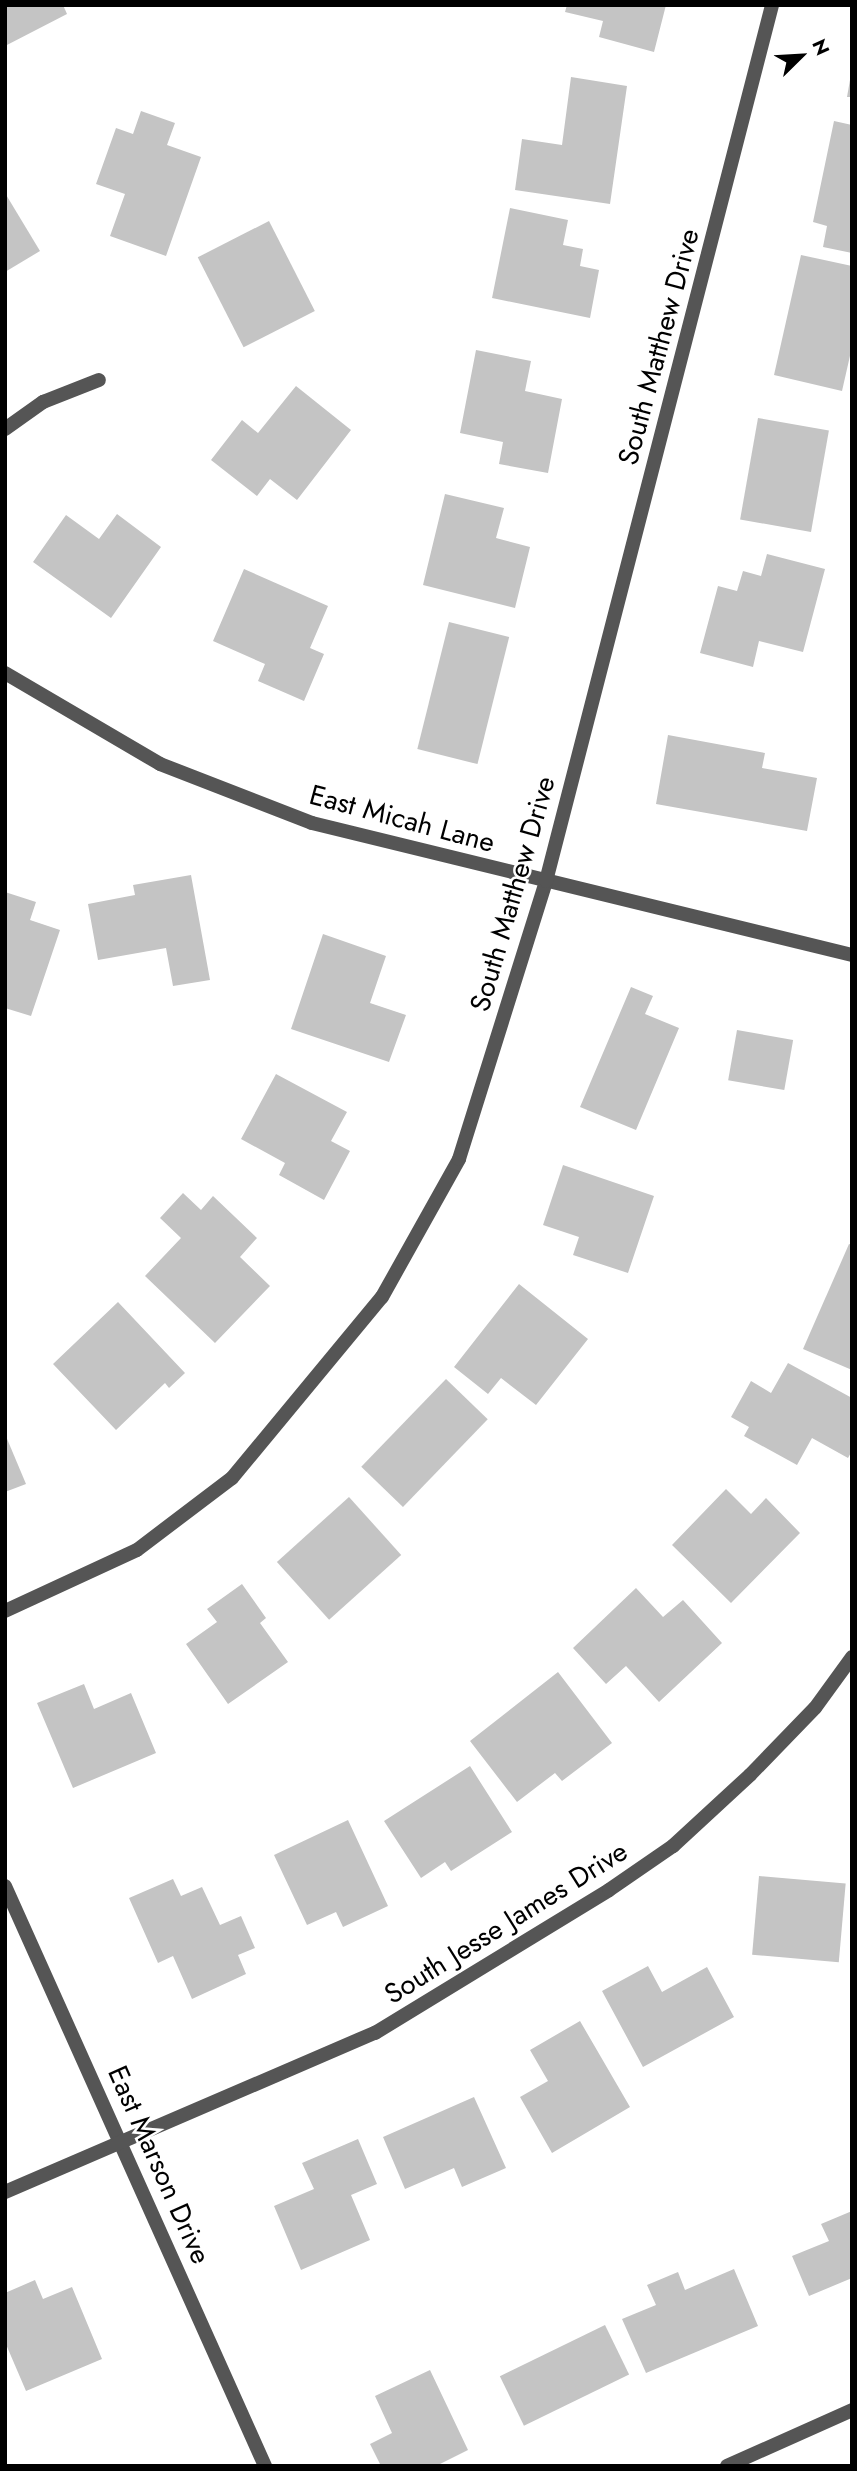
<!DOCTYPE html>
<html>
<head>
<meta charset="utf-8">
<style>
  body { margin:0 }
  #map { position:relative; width:857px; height:2471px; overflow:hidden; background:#fff; font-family:Jost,sans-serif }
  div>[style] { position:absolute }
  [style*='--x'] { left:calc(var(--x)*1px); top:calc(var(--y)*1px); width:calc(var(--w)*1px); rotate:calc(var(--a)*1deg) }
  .building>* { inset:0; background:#c4c4c4; transform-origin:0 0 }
  .minor>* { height:14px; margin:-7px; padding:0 7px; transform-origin:7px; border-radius:7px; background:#555 }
  .tertiary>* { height:14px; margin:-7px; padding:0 7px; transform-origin:7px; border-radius:7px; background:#555 }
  span { translate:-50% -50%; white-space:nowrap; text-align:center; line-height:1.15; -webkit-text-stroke:5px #fff; paint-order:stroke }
  .street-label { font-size:28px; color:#000 }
  .frame { position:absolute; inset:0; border:7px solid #000; pointer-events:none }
  .north { position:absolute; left:766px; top:21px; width:70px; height:70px; -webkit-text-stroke:5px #fff; paint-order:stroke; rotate:66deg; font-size:19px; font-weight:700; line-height:28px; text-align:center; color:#000 }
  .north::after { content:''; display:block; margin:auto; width:24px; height:32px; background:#000; clip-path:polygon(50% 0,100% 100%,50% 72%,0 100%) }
</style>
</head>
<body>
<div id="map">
  <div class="building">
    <div style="clip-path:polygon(5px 5px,63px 5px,67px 14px,5px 46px)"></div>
    <div style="clip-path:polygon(567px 5px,666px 5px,654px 52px,599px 37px,603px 21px,565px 12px)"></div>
    <div style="clip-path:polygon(571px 77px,627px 86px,610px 204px,515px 190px,522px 139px,562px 145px)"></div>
    <div style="clip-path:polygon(850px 80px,852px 80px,852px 97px,847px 97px)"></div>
    <div style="clip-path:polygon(141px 111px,175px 123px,167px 145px,201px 157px,166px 256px,110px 236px,125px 194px,96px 184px,116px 128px,133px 134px)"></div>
    <div style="clip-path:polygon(834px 121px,852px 125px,852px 253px,823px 247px,827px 226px,813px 222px)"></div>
    <div style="clip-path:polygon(5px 193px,40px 251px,5px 272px)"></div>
    <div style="clip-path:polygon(510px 208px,568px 220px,563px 245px,583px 249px,580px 266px,599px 270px,590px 318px,492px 298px)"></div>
    <div style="left:269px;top:221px;width:101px;height:80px;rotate:63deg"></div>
    <div style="clip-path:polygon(801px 255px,852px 266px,852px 347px,842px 391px,774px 375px)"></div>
    <div style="clip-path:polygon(476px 350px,531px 361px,525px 391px,562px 399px,548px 473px,499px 464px,503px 442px,460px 433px)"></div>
    <div style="clip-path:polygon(296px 386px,351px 430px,297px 500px,270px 479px,257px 496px,211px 460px,242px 420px,258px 433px)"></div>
    <div style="left:758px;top:418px;width:72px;height:103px;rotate:10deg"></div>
    <div style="clip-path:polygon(445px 494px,504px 508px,496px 538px,530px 547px,515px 608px,423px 585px)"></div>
    <div style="clip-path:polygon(117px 514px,161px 547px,111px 618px,33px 562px,66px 515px,99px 539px)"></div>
    <div style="clip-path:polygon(767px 554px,825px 569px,803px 652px,759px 641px,753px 667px,700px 653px,718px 586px,737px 591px,743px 571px,761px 576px)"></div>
    <div style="clip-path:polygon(244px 569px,328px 606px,310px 648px,324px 654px,304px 701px,258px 681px,265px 664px,213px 641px)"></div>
    <div style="left:449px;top:622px;width:62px;height:131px;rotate:14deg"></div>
    <div style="clip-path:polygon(668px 735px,765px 753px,762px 768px,817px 778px,807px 831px,656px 804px)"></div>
    <div style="clip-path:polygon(191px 875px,210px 980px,173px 986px,166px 948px,98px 960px,88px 904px,135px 895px,133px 885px)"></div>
    <div style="clip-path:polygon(5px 892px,36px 902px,30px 920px,60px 930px,31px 1016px,5px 1008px)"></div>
    <div style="clip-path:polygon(323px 934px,386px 956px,370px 1003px,406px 1015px,389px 1062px,291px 1029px)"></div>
    <div style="clip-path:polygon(631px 987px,653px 996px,645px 1014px,679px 1028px,636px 1130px,580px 1107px)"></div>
    <div style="left:737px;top:1030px;width:57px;height:51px;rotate:10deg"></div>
    <div style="clip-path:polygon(276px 1074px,347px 1112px,331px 1141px,350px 1151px,324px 1200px,279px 1175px,285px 1163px,241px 1139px)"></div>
    <div style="clip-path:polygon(563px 1165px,654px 1196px,628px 1273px,573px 1255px,579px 1237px,543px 1225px)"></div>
    <div style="clip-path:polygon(183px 1193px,201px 1210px,213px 1196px,257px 1238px,240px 1257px,270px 1286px,215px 1343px,145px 1276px,181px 1238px,160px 1218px)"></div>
    <div style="clip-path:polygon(849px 1244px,852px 1245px,852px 1370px,803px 1349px)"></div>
    <div style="clip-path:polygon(519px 1284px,588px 1339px,536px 1405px,501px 1378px,488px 1394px,454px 1367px)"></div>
    <div style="clip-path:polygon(118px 1302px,185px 1373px,169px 1388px,165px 1383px,116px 1430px,53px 1364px)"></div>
    <div style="clip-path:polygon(788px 1363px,852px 1398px,852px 1451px,848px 1458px,812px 1438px,797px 1465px,744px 1436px,749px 1427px,731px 1417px,751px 1381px,771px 1393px)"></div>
    <div style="left:446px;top:1379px;width:58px;height:122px;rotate:44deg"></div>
    <div style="clip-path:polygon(5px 1434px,26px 1484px,5px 1492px)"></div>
    <div style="clip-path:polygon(726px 1489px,751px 1514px,766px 1498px,800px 1533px,731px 1603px,672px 1545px)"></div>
    <div style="left:349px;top:1497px;width:78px;height:97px;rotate:48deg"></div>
    <div style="clip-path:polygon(242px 1584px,266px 1618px,260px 1623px,288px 1662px,228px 1704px,186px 1644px,217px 1622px,207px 1609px)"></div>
    <div style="clip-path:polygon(636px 1588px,663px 1617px,683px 1600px,722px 1643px,659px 1702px,626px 1666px,606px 1684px,573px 1648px)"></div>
    <div style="clip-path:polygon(558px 1672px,612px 1743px,562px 1781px,555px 1773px,517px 1802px,470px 1741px)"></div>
    <div style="clip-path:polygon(84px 1684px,94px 1709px,131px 1693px,156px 1753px,73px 1788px,37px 1703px)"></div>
    <div style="clip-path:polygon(470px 1766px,512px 1832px,451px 1871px,445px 1862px,421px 1878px,384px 1821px)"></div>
    <div style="clip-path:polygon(348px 1820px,388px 1906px,343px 1927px,336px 1912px,307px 1925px,274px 1855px)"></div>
    <div style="left:759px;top:1876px;width:87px;height:79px;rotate:5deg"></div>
    <div style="clip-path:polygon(173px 1879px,181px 1896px,202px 1887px,220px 1925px,241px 1916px,255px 1948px,238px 1955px,246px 1974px,192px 1999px,173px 1956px,158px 1963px,129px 1898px)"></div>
    <div style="clip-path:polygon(648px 1966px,662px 1992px,707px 1967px,734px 2017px,643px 2067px,602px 1991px)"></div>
    <div style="clip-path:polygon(580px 2021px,630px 2107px,552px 2153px,520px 2097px,548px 2081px,530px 2050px)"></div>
    <div style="clip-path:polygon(474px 2097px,506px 2168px,462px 2187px,454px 2168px,405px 2189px,383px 2137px)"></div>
    <div style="clip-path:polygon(358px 2139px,377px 2184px,351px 2195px,370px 2240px,301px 2270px,274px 2206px,314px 2189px,302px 2163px)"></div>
    <div style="clip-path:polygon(852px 2211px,852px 2278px,809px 2296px,792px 2256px,829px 2241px,821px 2224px)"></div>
    <div style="clip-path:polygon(734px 2269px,758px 2326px,646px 2373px,622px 2319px,656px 2305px,647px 2285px,678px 2272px,685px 2290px)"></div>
    <div style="clip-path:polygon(35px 2280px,43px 2299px,72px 2287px,102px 2359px,26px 2391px,5px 2342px,5px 2293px)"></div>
    <div style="left:605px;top:2325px;width:55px;height:117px;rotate:64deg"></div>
    <div style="clip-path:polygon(430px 2370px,468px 2450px,436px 2466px,381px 2466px,370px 2444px,392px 2433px,375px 2396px)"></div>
  </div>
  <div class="minor">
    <div style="--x:5;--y:429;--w:47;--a:-35.4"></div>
    <div style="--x:43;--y:402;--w:60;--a:-21.4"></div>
    <div style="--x:5;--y:673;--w:180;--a:30.4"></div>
    <div style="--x:160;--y:764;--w:163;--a:21.2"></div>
    <div style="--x:312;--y:823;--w:556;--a:13.74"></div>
    <div style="--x:5;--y:1611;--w:145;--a:-24.8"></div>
    <div style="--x:137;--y:1550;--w:119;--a:-37.2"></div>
    <div style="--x:232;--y:1478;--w:235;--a:-50.4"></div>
    <div style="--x:382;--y:1297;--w:158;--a:-60.8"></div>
    <div style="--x:459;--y:1159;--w:291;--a:-72.6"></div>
    <div style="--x:546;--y:881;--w:905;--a:-75.53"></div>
    <div style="--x:5;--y:1886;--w:636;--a:65.85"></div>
    <div style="--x:5;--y:2192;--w:403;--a:-23.3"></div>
    <div style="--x:375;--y:2033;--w:274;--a:-31.4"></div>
    <div style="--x:609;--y:1890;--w:78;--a:-34.5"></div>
    <div style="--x:673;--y:1846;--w:105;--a:-42.7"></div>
    <div style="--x:750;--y:1775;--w:93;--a:-45.9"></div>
    <div style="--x:815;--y:1708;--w:63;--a:-54"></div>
  </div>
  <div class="tertiary">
    <div style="--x:727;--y:2466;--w:137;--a:-24.1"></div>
  </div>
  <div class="street-label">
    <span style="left:659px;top:347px;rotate:-75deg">South Matthew Drive</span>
    <span style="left:402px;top:819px;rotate:15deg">East Micah Lane</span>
    <span style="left:513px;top:894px;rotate:-74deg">South Matthew Drive</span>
    <span style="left:506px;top:1923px;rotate:-32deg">South Jesse James Drive</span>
    <span style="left:159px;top:2165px;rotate:66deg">East Marson Drive</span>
  </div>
  <div class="frame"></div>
  <div class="north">N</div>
</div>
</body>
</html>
